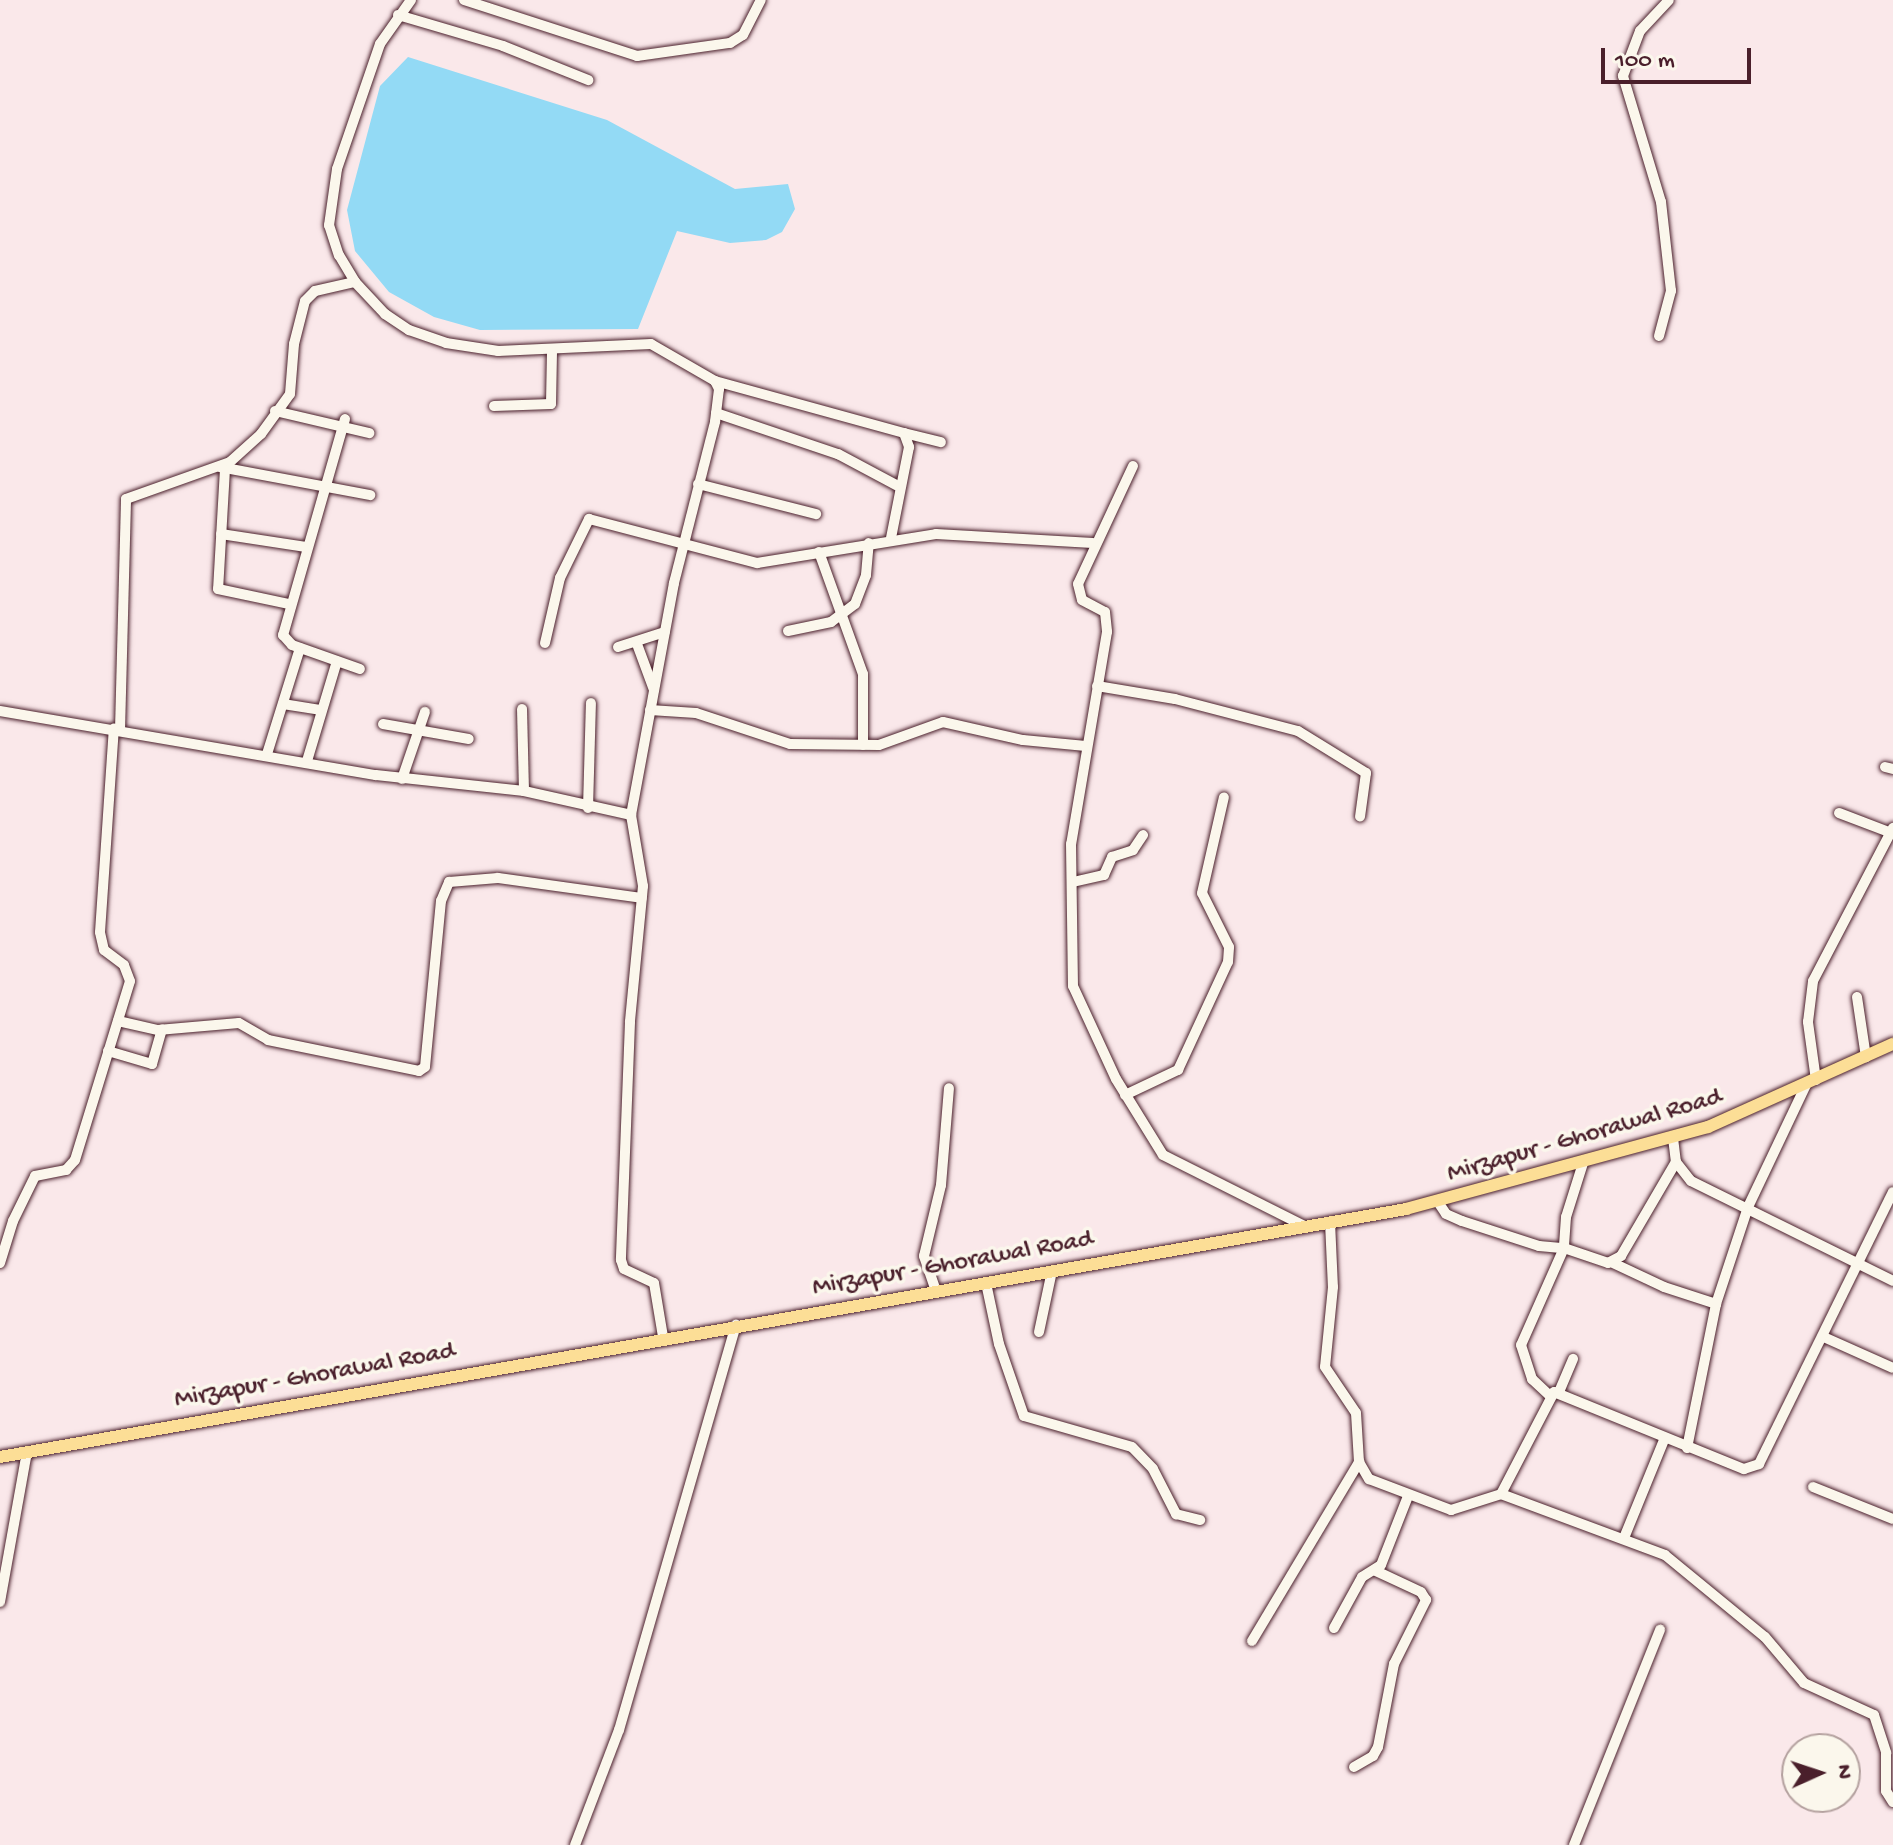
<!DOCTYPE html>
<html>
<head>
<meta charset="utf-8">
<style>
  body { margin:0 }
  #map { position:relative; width:1893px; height:1845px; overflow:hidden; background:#fae8ea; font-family:"Gochi Hand",sans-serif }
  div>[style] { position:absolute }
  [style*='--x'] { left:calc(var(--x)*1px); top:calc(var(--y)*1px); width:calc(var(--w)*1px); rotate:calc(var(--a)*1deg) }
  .water>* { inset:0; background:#93daf5 }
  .roads { filter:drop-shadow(0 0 2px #4a1f2b) drop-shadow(0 0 2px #4a1f2b) }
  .minor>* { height:10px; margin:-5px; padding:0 5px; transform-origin:5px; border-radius:5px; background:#fbf7ec }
  .major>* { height:12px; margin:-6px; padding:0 6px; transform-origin:6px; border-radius:6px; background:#fcde96 }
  span { translate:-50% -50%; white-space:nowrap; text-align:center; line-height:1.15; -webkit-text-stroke:7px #fbf7ec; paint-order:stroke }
  .street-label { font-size:26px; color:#4a1f2b }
  .north { position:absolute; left:1781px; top:1733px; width:80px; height:80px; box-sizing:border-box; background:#fbf7ec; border:2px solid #b4a19f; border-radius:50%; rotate:87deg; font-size:22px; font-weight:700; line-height:32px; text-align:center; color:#4a1f2b }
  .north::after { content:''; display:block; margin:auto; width:28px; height:36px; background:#4a1f2b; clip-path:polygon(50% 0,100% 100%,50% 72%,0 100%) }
  .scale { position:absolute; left:1601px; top:48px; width:150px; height:36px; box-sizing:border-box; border:4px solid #4a1f2b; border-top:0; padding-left:10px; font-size:24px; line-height:28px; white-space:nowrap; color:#4a1f2b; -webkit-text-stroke:6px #fbf7ec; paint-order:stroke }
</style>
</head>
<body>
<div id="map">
  <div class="water">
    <div style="clip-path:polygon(408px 57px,607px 120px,735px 189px,788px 184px,795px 209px,782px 232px,766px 240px,730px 243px,677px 231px,638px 329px,480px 330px,434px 317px,389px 292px,355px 251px,347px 210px,380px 86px)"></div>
  </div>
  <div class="roads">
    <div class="minor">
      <div style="--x:411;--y:0;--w:54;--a:125.2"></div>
      <div style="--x:380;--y:44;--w:132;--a:109"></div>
      <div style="--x:337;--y:169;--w:57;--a:98.1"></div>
      <div style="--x:329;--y:225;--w:32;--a:72"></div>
      <div style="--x:339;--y:255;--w:31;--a:59"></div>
      <div style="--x:355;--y:282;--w:44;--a:46.8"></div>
      <div style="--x:385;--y:314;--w:29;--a:34"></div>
      <div style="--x:409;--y:330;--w:39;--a:19"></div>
      <div style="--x:446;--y:343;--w:53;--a:8.7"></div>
      <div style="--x:498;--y:351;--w:153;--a:-2.6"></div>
      <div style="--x:651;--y:344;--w:74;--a:30"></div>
      <div style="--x:715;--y:381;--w:9;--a:63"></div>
      <div style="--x:719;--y:389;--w:33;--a:97"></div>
      <div style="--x:715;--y:422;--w:166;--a:104.3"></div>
      <div style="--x:674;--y:583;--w:236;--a:100.5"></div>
      <div style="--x:631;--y:815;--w:72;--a:80.4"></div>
      <div style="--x:643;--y:886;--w:137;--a:95.5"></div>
      <div style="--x:630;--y:1022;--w:238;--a:92.2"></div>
      <div style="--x:621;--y:1260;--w:9;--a:72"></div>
      <div style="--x:624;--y:1269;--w:33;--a:25"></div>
      <div style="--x:654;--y:1283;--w:55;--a:80.5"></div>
      <div style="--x:464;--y:0;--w:182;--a:17.9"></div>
      <div style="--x:637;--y:56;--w:94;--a:-8"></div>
      <div style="--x:730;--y:43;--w:15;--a:-32"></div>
      <div style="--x:743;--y:35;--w:39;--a:-63"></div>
      <div style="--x:398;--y:15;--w:109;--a:16.4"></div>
      <div style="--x:503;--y:46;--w:92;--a:21.8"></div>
      <div style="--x:1659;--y:336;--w:47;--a:-75.1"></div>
      <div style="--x:1671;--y:291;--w:90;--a:-96.4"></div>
      <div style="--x:1661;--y:202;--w:132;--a:-106.8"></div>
      <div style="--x:1623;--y:76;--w:48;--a:-69.3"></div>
      <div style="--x:1640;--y:31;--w:42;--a:-46.9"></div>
      <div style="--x:715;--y:381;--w:196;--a:15.4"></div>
      <div style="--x:904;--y:433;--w:15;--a:70"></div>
      <div style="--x:909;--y:447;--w:93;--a:101.2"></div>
      <div style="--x:494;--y:406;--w:57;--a:-2"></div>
      <div style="--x:551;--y:404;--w:54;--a:-88.9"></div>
      <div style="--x:275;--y:411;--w:97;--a:13.2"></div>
      <div style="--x:716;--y:413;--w:129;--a:18.6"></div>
      <div style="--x:838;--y:454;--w:68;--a:28.1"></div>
      <div style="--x:345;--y:419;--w:225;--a:106"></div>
      <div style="--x:283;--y:635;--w:13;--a:48"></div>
      <div style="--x:292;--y:645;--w:72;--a:19.4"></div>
      <div style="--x:904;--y:433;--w:38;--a:14"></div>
      <div style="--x:1133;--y:466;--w:130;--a:115"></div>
      <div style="--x:1078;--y:584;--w:16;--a:76"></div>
      <div style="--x:1082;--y:600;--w:26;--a:28"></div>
      <div style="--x:1105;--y:612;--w:20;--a:84"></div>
      <div style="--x:1107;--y:632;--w:215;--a:99.6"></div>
      <div style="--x:1071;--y:844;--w:142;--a:89.2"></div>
      <div style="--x:1073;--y:986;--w:102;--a:65.2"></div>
      <div style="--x:1116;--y:1079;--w:89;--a:58.3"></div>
      <div style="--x:1163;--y:1155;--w:156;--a:26.7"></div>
      <div style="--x:220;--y:467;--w:153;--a:10.6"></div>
      <div style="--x:225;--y:469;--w:120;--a:93.3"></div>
      <div style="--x:218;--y:589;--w:73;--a:11.9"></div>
      <div style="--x:698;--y:484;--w:122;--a:14.3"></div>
      <div style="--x:221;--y:534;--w:86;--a:8.7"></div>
      <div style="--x:819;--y:552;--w:130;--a:70.2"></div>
      <div style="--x:863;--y:674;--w:71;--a:90"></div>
      <div style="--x:788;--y:631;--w:44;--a:-11.8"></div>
      <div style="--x:831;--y:622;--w:30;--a:-37"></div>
      <div style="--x:855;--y:604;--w:31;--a:-69"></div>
      <div style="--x:866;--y:575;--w:32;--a:-85"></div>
      <div style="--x:545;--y:643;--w:67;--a:-77"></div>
      <div style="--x:560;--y:578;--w:66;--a:-63.8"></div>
      <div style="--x:589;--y:519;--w:174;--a:14.7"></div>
      <div style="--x:757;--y:563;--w:181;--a:-9.2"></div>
      <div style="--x:936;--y:534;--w:157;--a:3.3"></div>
      <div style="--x:637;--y:644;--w:49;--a:69.7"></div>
      <div style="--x:618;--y:647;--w:49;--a:-17.7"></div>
      <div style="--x:1097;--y:686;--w:79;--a:9.5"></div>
      <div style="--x:1175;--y:699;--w:127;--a:14.6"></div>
      <div style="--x:1298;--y:731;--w:80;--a:31.7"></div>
      <div style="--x:1366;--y:773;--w:44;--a:97.8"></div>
      <div style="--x:283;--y:704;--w:39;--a:9"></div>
      <div style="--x:522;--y:709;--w:82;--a:88.6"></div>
      <div style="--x:650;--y:710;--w:46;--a:3.7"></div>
      <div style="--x:696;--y:713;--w:99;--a:18.3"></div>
      <div style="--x:790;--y:744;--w:89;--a:0.6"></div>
      <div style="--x:879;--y:745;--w:68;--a:-19.8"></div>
      <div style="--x:943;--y:722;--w:82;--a:12.7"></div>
      <div style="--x:1023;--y:740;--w:63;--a:5.4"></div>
      <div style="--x:0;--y:711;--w:381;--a:9.7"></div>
      <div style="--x:376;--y:775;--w:149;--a:6.2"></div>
      <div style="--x:524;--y:791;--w:110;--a:12.6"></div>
      <div style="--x:383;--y:724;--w:87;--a:9.9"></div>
      <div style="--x:120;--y:730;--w:231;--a:-88.5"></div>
      <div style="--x:126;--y:499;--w:110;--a:-19.6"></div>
      <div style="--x:230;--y:462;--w:42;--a:-42.1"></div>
      <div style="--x:261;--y:434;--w:49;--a:-54.1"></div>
      <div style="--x:290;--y:394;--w:50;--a:-85.4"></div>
      <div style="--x:294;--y:344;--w:44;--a:-75.7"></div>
      <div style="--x:305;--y:301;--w:14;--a:-45"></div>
      <div style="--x:315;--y:291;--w:41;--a:-12.7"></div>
      <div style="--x:267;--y:754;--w:111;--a:-72.7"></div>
      <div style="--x:307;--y:761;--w:104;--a:-73.3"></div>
      <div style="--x:1885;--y:767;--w:8;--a:14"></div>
      <div style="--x:402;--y:779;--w:71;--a:-71.1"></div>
      <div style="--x:588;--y:808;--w:105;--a:-88.4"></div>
      <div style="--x:1839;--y:813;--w:53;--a:20.8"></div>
      <div style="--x:1073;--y:882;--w:32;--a:-13"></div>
      <div style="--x:1104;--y:875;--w:20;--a:-66"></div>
      <div style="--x:1112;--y:857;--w:22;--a:-18"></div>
      <div style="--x:1133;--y:850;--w:18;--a:-56"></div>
      <div style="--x:1857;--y:997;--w:61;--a:81.5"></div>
      <div style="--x:118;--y:1021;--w:41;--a:12.7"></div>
      <div style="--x:158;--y:1030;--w:81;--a:-4.9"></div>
      <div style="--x:239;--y:1023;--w:34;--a:30"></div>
      <div style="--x:268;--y:1040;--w:154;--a:11.6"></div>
      <div style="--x:419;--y:1071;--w:7;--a:-34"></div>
      <div style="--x:425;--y:1067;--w:167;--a:-84.5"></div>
      <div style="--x:441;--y:901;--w:21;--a:-67"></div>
      <div style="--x:449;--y:882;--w:49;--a:-4.7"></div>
      <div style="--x:498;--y:878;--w:145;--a:7.9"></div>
      <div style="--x:108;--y:1051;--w:46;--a:16.5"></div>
      <div style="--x:152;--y:1064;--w:36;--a:-74"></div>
      <div style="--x:1816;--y:1080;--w:59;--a:-97.9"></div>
      <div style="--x:1808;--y:1022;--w:41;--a:-83"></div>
      <div style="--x:1813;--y:981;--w:173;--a:-62.4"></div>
      <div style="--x:1125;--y:1095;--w:59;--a:-25.3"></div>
      <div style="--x:1178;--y:1070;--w:119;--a:-65.2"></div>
      <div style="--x:1228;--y:962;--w:15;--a:-86"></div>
      <div style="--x:1229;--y:947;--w:60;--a:-116.6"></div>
      <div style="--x:1202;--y:893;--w:98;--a:-77.1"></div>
      <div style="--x:1673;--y:1138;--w:24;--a:83"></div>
      <div style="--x:1676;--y:1162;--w:24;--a:52"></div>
      <div style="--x:1691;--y:1181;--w:225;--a:26.3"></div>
      <div style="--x:1584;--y:1160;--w:60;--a:107.5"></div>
      <div style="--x:1566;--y:1217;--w:31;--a:94"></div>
      <div style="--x:1564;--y:1248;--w:46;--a:18.8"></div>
      <div style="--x:1608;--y:1263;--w:15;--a:-28"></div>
      <div style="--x:1621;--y:1256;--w:109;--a:-59.7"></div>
      <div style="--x:1438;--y:1202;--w:14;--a:56"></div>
      <div style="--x:1446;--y:1214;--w:17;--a:24"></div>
      <div style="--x:1462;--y:1221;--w:81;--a:18"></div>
      <div style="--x:1539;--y:1246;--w:25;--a:5"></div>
      <div style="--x:1564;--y:1248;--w:106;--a:113.9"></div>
      <div style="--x:1521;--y:1345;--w:36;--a:72"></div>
      <div style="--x:1532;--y:1379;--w:25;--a:43"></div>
      <div style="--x:1330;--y:1222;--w:65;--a:87.4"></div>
      <div style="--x:1333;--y:1287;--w:80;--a:95.7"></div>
      <div style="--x:1325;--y:1367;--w:55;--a:56"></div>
      <div style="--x:1356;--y:1413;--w:49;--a:86.5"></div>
      <div style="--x:1359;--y:1462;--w:20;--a:60"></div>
      <div style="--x:1369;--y:1479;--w:88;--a:20.7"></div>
      <div style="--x:1451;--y:1510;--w:52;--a:-17.7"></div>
      <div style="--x:1501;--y:1494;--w:175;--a:20.4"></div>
      <div style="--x:1665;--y:1555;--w:129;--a:39.4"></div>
      <div style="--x:1765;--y:1637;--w:60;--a:49.7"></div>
      <div style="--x:1804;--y:1683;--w:77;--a:24.6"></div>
      <div style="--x:1874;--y:1715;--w:40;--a:72"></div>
      <div style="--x:1886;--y:1753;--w:38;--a:90"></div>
      <div style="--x:1886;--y:1791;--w:13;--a:58"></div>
      <div style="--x:0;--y:1263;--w:44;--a:-72.8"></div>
      <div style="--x:13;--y:1221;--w:50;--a:-63.9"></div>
      <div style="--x:35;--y:1176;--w:32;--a:-11"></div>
      <div style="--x:66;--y:1170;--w:13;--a:-48"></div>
      <div style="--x:75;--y:1160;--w:187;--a:-72.9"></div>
      <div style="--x:130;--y:981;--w:17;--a:-111"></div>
      <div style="--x:124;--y:965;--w:25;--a:-143"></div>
      <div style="--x:104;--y:950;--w:18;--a:-103"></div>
      <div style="--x:100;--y:932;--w:204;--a:-86.1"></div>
      <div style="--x:1613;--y:1263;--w:56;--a:25.2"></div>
      <div style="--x:1664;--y:1287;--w:55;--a:18.1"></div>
      <div style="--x:986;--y:1283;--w:62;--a:78"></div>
      <div style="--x:999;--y:1344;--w:76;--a:70.9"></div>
      <div style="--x:1024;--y:1416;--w:112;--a:16"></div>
      <div style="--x:1132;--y:1447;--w:30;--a:46"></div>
      <div style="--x:1153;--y:1469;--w:51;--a:62.9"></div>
      <div style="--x:1176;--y:1514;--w:25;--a:14"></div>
      <div style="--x:936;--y:1291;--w:37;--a:-109"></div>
      <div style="--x:924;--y:1256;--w:73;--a:-76.5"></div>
      <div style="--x:941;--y:1185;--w:97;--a:-85.3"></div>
      <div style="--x:1039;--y:1332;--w:62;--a:-78"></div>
      <div style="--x:1826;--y:1338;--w:73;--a:24.1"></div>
      <div style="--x:1559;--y:1392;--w:36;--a:-67"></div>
      <div style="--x:1687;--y:1448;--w:147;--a:-78.6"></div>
      <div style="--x:1716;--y:1304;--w:102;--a:-71.7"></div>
      <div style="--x:1748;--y:1207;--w:135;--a:-64.6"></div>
      <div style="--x:1813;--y:1487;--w:86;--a:21.8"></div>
      <div style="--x:1501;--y:1494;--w:115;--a:-62.5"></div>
      <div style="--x:1554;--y:1392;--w:205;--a:22.1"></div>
      <div style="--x:1744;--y:1469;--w:16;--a:-18"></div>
      <div style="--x:1759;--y:1464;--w:303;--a:-63.8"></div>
      <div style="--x:1624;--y:1538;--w:106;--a:-67.8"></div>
      <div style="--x:0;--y:1602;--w:152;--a:-79.8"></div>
      <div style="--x:1334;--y:1628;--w:58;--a:-61.2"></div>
      <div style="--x:1362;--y:1577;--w:22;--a:-32"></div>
      <div style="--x:1381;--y:1565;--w:74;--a:-68.6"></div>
      <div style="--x:1252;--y:1641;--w:209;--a:-59.1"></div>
      <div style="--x:1354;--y:1767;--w:22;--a:-30"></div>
      <div style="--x:1373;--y:1756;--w:10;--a:-61"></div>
      <div style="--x:1378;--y:1747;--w:85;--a:-79.1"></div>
      <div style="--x:1394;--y:1664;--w:72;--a:-63.4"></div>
      <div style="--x:1426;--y:1600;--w:9;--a:-122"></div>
      <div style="--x:1421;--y:1592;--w:50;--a:-155"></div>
      <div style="--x:575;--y:1845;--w:123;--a:-69.1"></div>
      <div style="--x:619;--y:1730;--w:422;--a:-73.9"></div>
      <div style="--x:1574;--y:1845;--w:232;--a:-68.2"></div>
    </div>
    <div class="major">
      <div style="--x:0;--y:1457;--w:1428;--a:-10"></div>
      <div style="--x:1406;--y:1209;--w:313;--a:-15.2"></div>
      <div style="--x:1708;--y:1127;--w:203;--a:-24.2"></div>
    </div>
  </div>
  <div class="street-label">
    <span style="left:1585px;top:1137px;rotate:-16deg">Mirzapur - Ghorawal Road</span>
    <span style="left:953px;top:1265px;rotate:-10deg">Mirzapur - Ghorawal Road</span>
    <span style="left:315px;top:1377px;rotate:-10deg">Mirzapur - Ghorawal Road</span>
  </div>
  <div class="north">N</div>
  <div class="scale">100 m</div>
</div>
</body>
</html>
